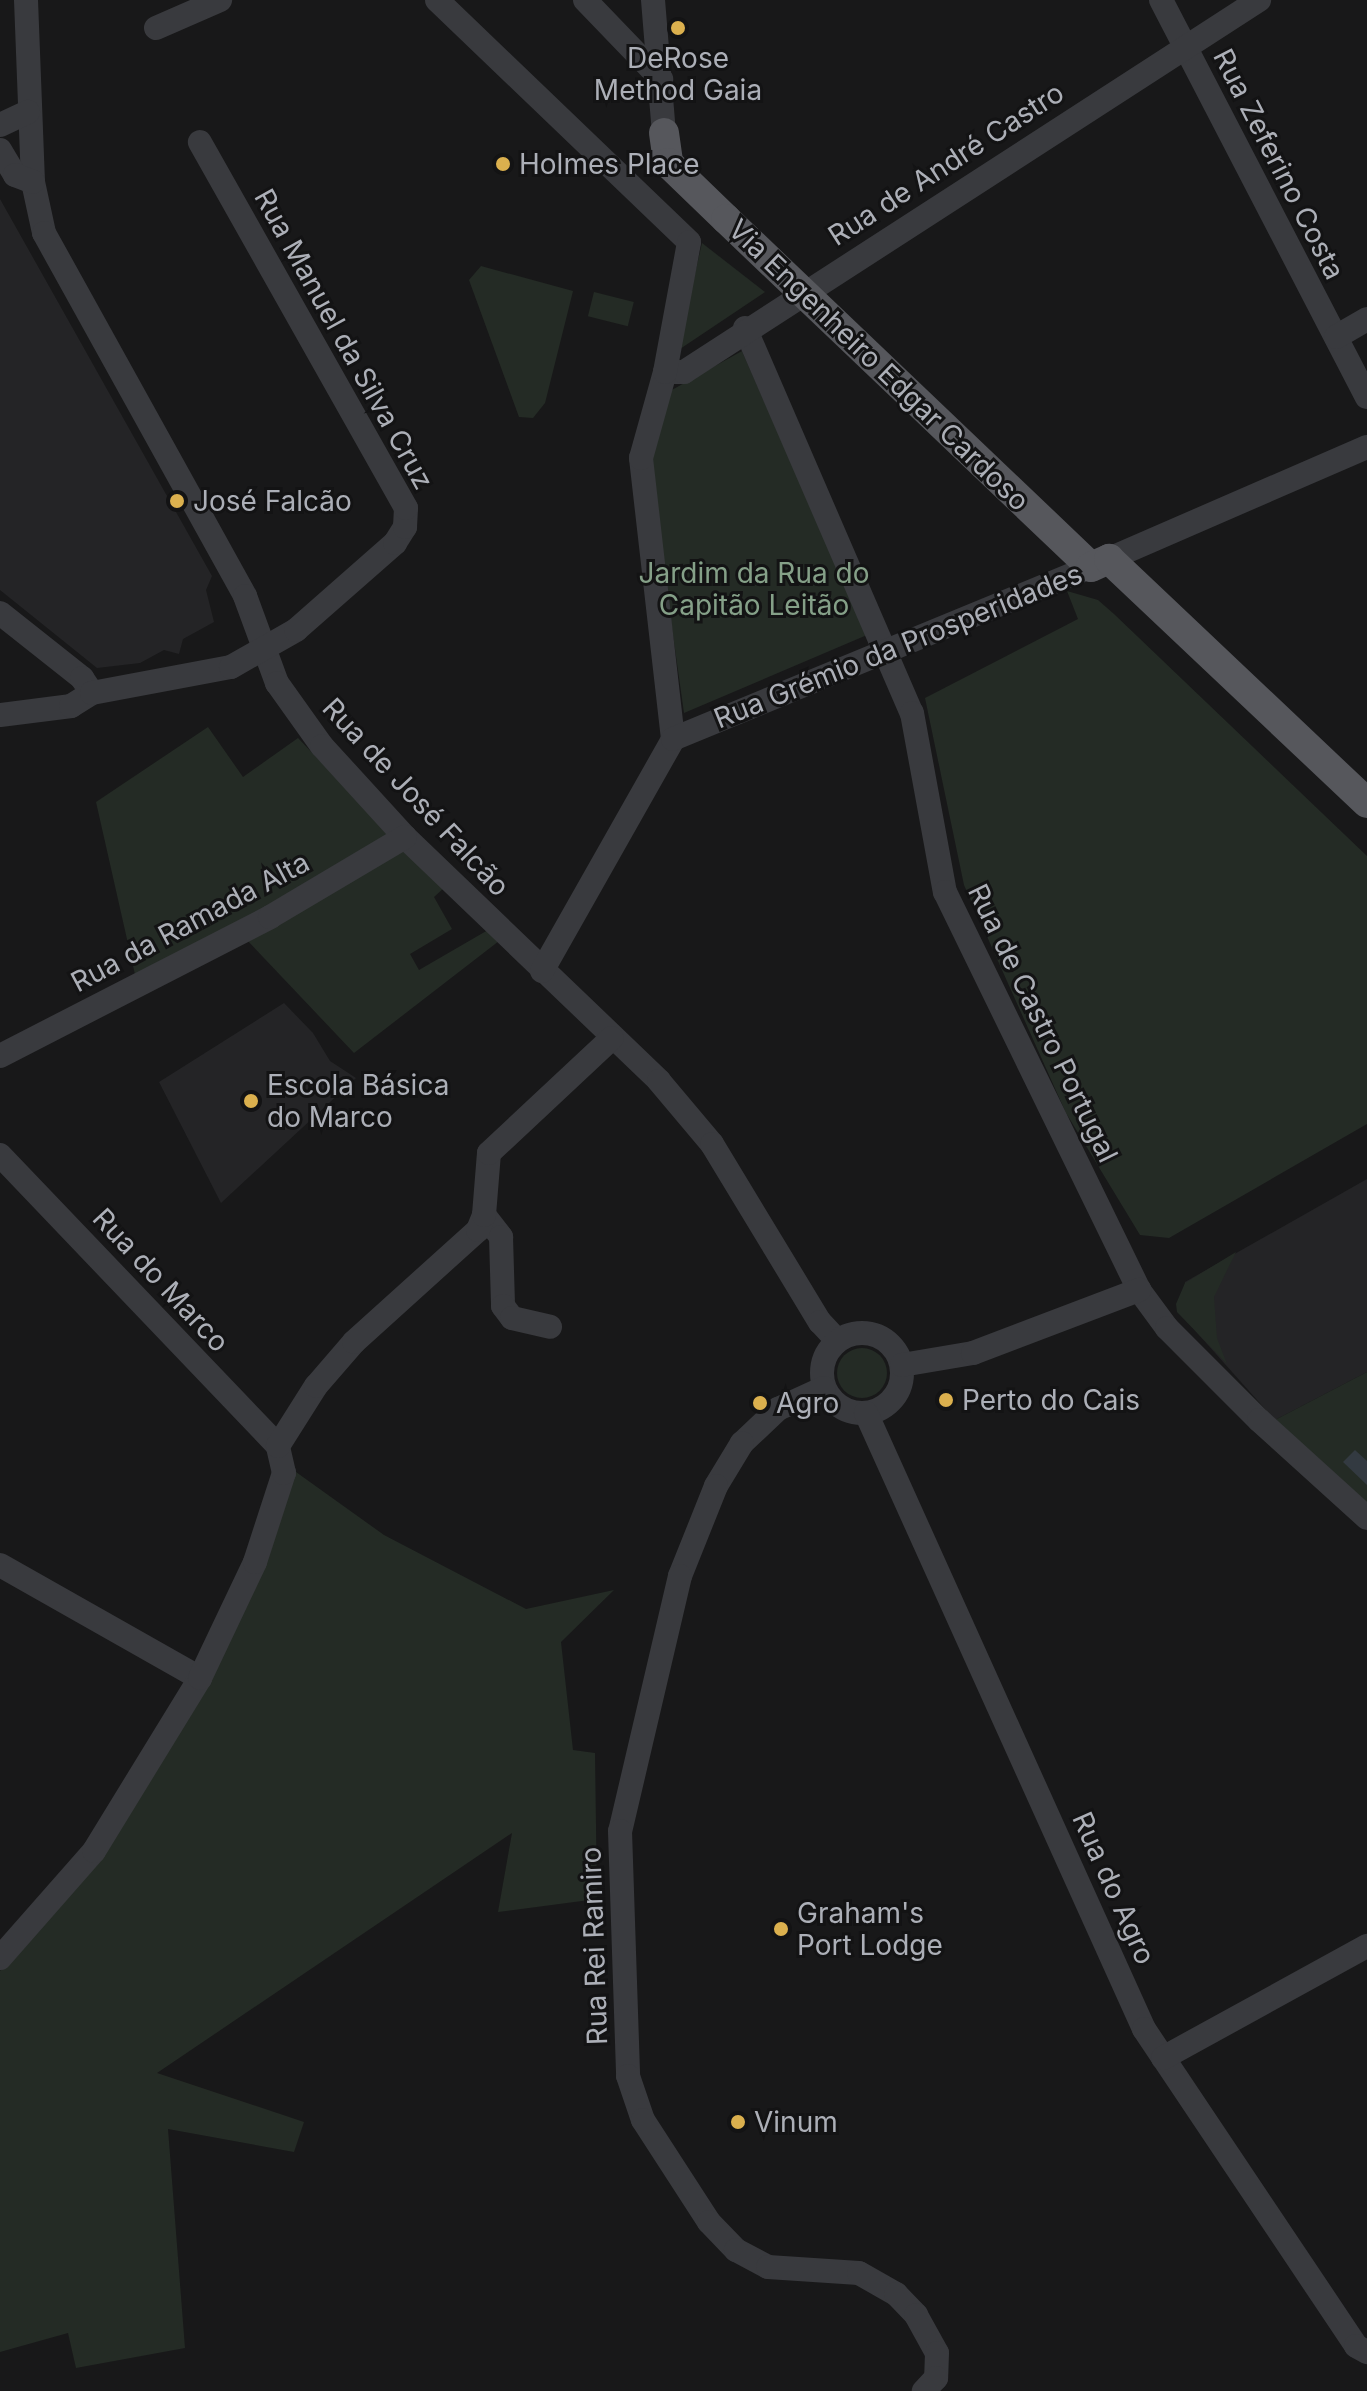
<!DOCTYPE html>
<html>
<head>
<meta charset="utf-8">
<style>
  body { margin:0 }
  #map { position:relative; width:1367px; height:2391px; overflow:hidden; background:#181819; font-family:Inter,sans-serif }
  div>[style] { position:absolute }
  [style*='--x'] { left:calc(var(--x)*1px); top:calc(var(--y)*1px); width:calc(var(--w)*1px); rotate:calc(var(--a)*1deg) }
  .built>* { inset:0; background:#242426 }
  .green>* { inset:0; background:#242b25; transform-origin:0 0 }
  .round { border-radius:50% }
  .water>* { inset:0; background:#333a41 }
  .minor>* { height:24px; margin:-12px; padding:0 12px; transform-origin:12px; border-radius:12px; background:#393a3e }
  .minor>.ring { margin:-12px; padding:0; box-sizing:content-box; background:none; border:24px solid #393a3e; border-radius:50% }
  .major>* { height:30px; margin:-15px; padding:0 15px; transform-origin:15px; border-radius:15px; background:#56575c }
  .dots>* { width:22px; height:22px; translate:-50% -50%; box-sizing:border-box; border:4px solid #131314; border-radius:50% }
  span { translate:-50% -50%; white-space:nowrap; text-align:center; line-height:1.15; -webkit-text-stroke:6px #131314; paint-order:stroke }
  .poi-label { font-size:28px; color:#acafb7 }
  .left { translate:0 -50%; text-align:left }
  .street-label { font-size:28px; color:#acafb7 }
  .park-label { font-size:28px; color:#85a088 }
</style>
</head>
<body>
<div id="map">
  <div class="built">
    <div style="clip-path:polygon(0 199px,212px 576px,206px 590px,214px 622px,183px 639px,179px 654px,164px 650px,140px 663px,97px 668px,0 590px)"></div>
    <div style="clip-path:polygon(284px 1003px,313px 1033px,330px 1061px,356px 1078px,221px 1203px,159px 1082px)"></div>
    <div style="clip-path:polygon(1367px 1179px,1367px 1372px,1275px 1420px,1183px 1317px,1185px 1282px)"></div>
  </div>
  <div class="green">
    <div style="clip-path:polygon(702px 243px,765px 292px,677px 351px)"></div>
    <div style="clip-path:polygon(481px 266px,573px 291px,545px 403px,533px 418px,519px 417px,469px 280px)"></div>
    <div style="left:594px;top:292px;width:41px;height:25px;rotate:14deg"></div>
    <div style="clip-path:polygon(742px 351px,867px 635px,684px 713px,648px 457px,670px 391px)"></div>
    <div style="clip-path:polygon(1067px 591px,1098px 600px,1114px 614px,1367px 856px,1367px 1124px,1169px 1238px,1140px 1235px,1066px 1113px,964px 885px,925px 698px,1078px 619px)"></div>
    <div style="clip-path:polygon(208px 727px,243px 777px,298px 738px,391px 835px,308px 888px,136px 979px,96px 802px)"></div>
    <div style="clip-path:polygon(405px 848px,445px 887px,434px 897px,452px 929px,410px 954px,419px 970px,488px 930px,499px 941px,354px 1053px,245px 938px)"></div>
    <div style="clip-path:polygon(1236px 1252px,1214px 1297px,1217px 1338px,1227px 1364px,1177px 1312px,1176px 1304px,1185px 1283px)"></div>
    <div class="round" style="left:837px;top:1348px;width:50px;height:50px"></div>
    <div style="clip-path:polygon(1367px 1372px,1367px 1503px,1275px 1420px)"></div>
    <div style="clip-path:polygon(296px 1472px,384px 1535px,526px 1609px,614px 1590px,561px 1642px,573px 1750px,595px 1753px,597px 1899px,498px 1912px,512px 1833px,157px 2073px,304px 2122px,294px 2152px,168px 2129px,185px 2348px,76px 2368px,68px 2333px,0 2352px,0 1971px,103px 1858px,250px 1589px)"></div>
  </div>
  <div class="water">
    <div style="clip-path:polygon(1355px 1450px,1367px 1461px,1367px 1485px,1343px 1462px)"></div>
  </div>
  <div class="minor">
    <div style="--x:26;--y:0;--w:182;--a:87.8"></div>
    <div style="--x:33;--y:182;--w:52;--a:77.8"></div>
    <div style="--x:44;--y:233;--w:415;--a:61"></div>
    <div style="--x:245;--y:596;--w:93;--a:69.8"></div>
    <div style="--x:277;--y:683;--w:77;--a:54.5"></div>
    <div style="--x:322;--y:746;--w:123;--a:47.6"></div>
    <div style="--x:405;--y:837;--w:352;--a:43.8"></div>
    <div style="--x:659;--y:1081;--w:82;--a:49.9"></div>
    <div style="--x:712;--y:1144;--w:208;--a:58.8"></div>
    <div style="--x:820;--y:1322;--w:26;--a:47"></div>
    <div style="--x:437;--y:0;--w:349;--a:43.8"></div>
    <div style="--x:585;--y:0;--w:110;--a:46.1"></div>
    <div style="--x:653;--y:0;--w:133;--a:85.3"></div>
    <div style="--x:1161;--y:0;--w:447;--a:62.6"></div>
    <div style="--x:156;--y:28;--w:70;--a:-23.6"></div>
    <div style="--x:0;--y:125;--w:31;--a:-25"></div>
    <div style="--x:0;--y:150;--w:29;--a:59"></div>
    <div style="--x:15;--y:175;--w:19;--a:21"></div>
    <div style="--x:745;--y:328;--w:420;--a:66.6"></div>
    <div style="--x:912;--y:713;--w:182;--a:79.6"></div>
    <div style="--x:945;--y:892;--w:443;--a:64"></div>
    <div style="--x:1139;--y:1290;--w:47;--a:53.6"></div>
    <div style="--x:1167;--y:1328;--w:130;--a:45"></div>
    <div style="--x:1259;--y:1420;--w:146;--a:42.2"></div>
    <div style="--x:1336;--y:337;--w:36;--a:-30"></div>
    <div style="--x:665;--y:372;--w:19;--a:0"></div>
    <div style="--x:684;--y:372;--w:685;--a:-32.9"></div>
    <div style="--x:1109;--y:559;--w:281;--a:-23.5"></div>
    <div style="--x:0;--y:613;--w:105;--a:38.4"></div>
    <div style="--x:82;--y:678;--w:18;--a:56"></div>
    <div style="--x:0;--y:715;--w:72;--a:-7.2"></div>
    <div style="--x:71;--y:706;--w:25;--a:-32"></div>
    <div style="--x:92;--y:693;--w:141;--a:-10.6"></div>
    <div style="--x:231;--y:667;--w:75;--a:-29.6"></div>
    <div style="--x:296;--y:630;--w:132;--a:-41.3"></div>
    <div style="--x:395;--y:543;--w:19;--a:-58"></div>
    <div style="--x:405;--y:527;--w:19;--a:-87"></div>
    <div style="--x:406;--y:508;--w:420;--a:-119.4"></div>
    <div style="--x:673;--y:739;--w:283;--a:-96.5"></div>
    <div style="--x:641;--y:458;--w:89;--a:-74.4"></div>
    <div style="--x:665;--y:372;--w:132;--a:-79.5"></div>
    <div style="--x:542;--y:971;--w:266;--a:-60.5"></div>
    <div style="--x:673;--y:739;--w:452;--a:-22.4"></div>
    <div style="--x:0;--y:1056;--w:304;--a:-27.2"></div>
    <div style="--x:270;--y:917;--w:157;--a:-30.7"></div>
    <div style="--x:0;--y:1155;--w:402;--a:46.3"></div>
    <div style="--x:484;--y:1215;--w:28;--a:52"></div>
    <div style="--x:501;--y:1237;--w:69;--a:88.3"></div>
    <div style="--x:503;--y:1306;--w:15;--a:53"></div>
    <div style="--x:512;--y:1318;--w:39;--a:13"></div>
    <div class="ring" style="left:822px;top:1333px;width:56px;height:56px"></div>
    <div style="--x:902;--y:1365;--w:72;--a:-9.6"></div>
    <div style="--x:973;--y:1353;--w:178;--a:-20.8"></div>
    <div style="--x:824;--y:1388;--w:51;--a:155.5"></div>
    <div style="--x:778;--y:1409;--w:50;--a:136.6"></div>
    <div style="--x:742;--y:1443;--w:50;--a:121.2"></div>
    <div style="--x:716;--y:1486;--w:97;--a:111.8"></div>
    <div style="--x:680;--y:1576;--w:262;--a:103.2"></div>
    <div style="--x:620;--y:1831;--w:245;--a:88.1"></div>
    <div style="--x:628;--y:2076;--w:46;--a:71.2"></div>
    <div style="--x:643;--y:2120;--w:121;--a:57.1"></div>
    <div style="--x:709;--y:2222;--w:39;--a:46"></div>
    <div style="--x:736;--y:2250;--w:36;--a:28"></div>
    <div style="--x:768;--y:2267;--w:91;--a:3.8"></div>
    <div style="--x:859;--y:2273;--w:43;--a:29.6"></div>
    <div style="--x:896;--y:2294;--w:29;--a:46"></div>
    <div style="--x:916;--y:2315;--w:43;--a:61.1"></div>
    <div style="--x:937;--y:2353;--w:25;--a:92"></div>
    <div style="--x:936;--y:2378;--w:18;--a:133"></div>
    <div style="--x:866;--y:1413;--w:676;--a:65.71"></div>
    <div style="--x:1144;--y:2029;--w:381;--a:56.2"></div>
    <div style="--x:1356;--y:2346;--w:13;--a:29"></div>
    <div style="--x:0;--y:1565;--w:230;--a:29.5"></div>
    <div style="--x:0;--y:1958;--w:142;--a:-48.7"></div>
    <div style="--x:94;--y:1851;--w:203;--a:-58.5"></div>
    <div style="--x:200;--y:1678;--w:128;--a:-64.6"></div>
    <div style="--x:255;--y:1562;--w:94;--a:-72"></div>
    <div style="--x:284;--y:1473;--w:28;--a:-103"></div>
    <div style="--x:278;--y:1446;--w:71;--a:-57.7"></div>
    <div style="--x:316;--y:1386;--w:58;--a:-49.2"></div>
    <div style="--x:354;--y:1342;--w:167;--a:-42.1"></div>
    <div style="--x:478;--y:1230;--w:16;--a:-68"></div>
    <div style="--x:484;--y:1215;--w:62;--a:-85.4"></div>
    <div style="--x:489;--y:1153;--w:168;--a:-43.1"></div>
    <div style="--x:1163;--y:2058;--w:233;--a:-28.8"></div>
  </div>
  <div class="major">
    <div style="--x:664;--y:133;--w:30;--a:82"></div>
    <div style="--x:668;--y:163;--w:81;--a:44"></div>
    <div style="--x:726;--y:219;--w:504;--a:43.63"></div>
    <div style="--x:1091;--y:567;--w:20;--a:-24"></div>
    <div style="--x:1109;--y:559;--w:355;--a:43.4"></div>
  </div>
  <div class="dots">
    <div style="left:678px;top:28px;background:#dbb04e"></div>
    <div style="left:503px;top:164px;background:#dbb04e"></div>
    <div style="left:177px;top:501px;background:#dbb04e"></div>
    <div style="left:251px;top:1101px;background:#dbb04e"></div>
    <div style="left:946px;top:1400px;background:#dbb04e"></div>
    <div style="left:760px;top:1403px;background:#dbb04e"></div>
    <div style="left:781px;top:1929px;background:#dbb04e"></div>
    <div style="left:738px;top:2122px;background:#dbb04e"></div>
  </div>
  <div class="poi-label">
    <span style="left:678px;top:74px">DeRose<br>Method Gaia</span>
    <span class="left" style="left:519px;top:164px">Holmes Place</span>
    <span class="left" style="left:193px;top:501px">José Falcão</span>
    <span class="left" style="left:267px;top:1101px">Escola Básica<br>do Marco</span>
    <span class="left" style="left:962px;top:1400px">Perto do Cais</span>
    <span class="left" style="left:776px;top:1403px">Agro</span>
    <span class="left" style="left:797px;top:1929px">Graham's<br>Port Lodge</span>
    <span class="left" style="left:754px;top:2122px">Vinum</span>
  </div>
  <div class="street-label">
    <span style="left:946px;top:164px;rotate:-33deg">Rua de André Castro</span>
    <span style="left:1279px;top:164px;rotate:63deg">Rua Zeferino Costa</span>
    <span style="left:344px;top:339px;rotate:61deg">Rua Manuel da Silva Cruz</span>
    <span style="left:879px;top:365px;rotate:44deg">Via Engenheiro Edgar Cardoso</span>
    <span style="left:898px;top:646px;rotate:-22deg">Rua Grémio da Prosperidades</span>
    <span style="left:416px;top:797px;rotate:47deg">Rua de José Falcão</span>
    <span style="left:190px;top:922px;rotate:-28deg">Rua da Ramada Alta</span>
    <span style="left:1043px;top:1023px;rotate:64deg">Rua de Castro Portugal</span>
    <span style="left:161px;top:1280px;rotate:47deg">Rua do Marco</span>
    <span style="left:1114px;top:1888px;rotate:66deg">Rua do Agro</span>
    <span style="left:594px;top:1946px;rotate:-92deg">Rua Rei Ramiro</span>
  </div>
  <div class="park-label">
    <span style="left:754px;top:589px">Jardim da Rua do<br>Capitão Leitão</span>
  </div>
</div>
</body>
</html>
